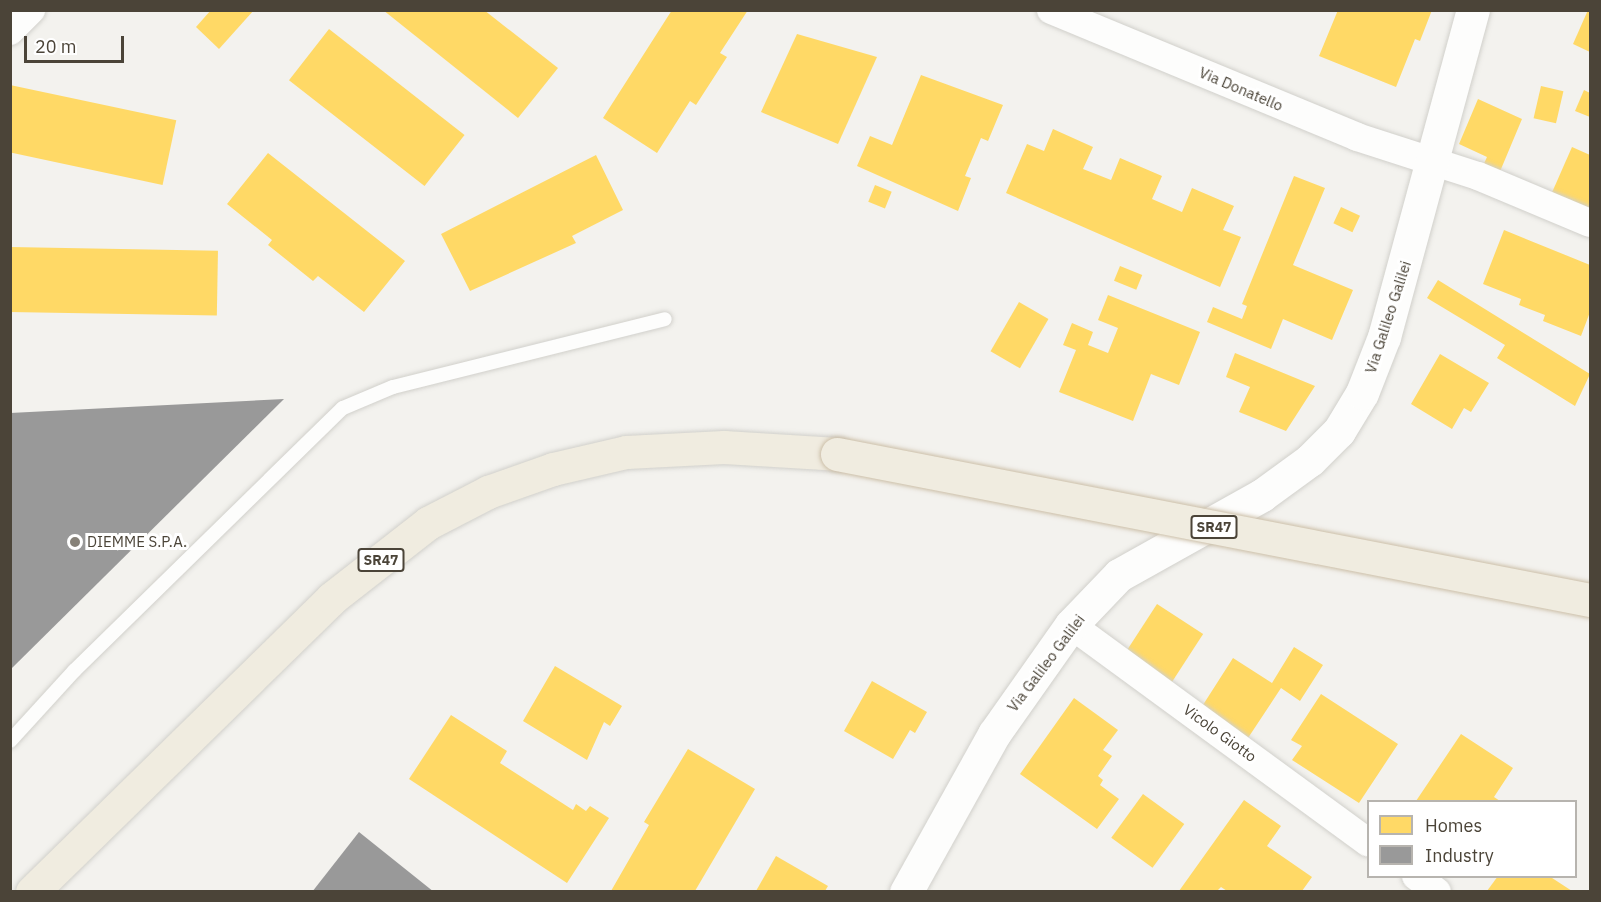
<!DOCTYPE html>
<html>
<head>
<meta charset="utf-8">
<style>
  body { margin:0 }
  #map { position:relative; width:1601px; height:902px; overflow:hidden; background:#f3f2ee; font-family:"IBM Plex Sans",sans-serif }
  div>[style] { position:absolute }
  [style*='--x'] { left:calc(var(--x)*1px); top:calc(var(--y)*1px); width:calc(var(--w)*1px); rotate:calc(var(--a)*1deg) }
  .homes>* { inset:0; background:#ffd966; transform-origin:0 0 }
  .industry>* { inset:0; background:#999 }
  .roads { filter:drop-shadow(0 0 2px #d1d0cb) drop-shadow(0 0 2px #d1d0cb) }
  .service>* { height:14px; margin:-7px; padding:0 7px; transform-origin:7px; border-radius:7px; background:#fdfdfc }
  .minor>* { height:28px; margin:-14px; padding:0 14px; transform-origin:14px; border-radius:14px; background:#fdfdfc }
  .tertiary>* { height:33px; margin:-16.5px; padding:0 16.5px; transform-origin:16.5px; border-radius:16.5px; background:#fdfdfc }
  .trunk>* { height:33px; margin:-16.5px; padding:0 16.5px; transform-origin:16.5px; border-radius:16.5px; background:#f0ece0 }
  .bridges { filter:drop-shadow(0 0 2px #ccbfa8) drop-shadow(0 0 2px #ccbfa8) }
  .trunk-bridge>* { height:33px; margin:-16.5px; padding:0 16.5px; transform-origin:16.5px; border-radius:16.5px; background:#f0ece0 }
  .dots>* { width:16px; height:16px; translate:-50% -50%; box-sizing:border-box; border:3px solid #fff; border-radius:50% }
  span { translate:-50% -50%; white-space:nowrap; text-align:center; line-height:1.15; -webkit-text-stroke:6px #fff; paint-order:stroke }
  .shield-label span { padding:2px 4px; background:#fff; border:2px solid; border-radius:4px; -webkit-text-stroke-width:0 }
  .shield-label { font-size:14px; color:#4b4438; font-weight:700 }
  .street-label { font-size:15px; color:#4b4438 }
  .poi-label { font-size:15px; color:#4b4438 }
  .left { translate:0 -50%; text-align:left }
  .frame { position:absolute; inset:0; border:12px solid #4b4438; pointer-events:none }
  .legend { position:absolute; left:1367px; top:800px; width:210px; height:78px; box-sizing:border-box; background:#fff; border:2px solid #b7b4af; margin:0; padding:8px 10px; list-style:none; font-size:18px; color:#4b4438 }
  .legend li { display:flex; align-items:center; gap:12px; height:30px }
  .legend b { width:30px; border:2px solid #b7b4af }
  .scale { position:absolute; left:24px; top:36px; width:100px; height:27px; box-sizing:border-box; border:3px solid #4b4438; border-top:0; padding-left:8px; font-size:18px; line-height:21px; white-space:nowrap; color:#4b4438; -webkit-text-stroke:4px #fff; paint-order:stroke }
</style>
</head>
<body>
<div id="map">
  <div class="homes">
    <div style="clip-path:polygon(211px 10px,254px 10px,219px 49px,196px 27px)"></div>
    <div style="clip-path:polygon(383px 10px,484px 10px,558px 68px,518px 118px)"></div>
    <div style="clip-path:polygon(672px 10px,748px 10px,720px 53px,727px 57px,696px 105px,690px 101px,657px 153px,603px 118px)"></div>
    <div style="clip-path:polygon(1338px 10px,1432px 10px,1420px 41px,1415px 39px,1396px 87px,1319px 56px)"></div>
    <div style="clip-path:polygon(1588px 10px,1590px 10px,1590px 52px,1573px 44px)"></div>
    <div style="left:329px;top:29px;width:172px;height:65px;rotate:38deg"></div>
    <div style="clip-path:polygon(797px 34px,877px 57px,838px 144px,761px 112px)"></div>
    <div style="clip-path:polygon(921px 75px,1003px 105px,988px 141px,981px 138px,965px 176px,971px 178px,958px 211px,857px 166px,870px 136px,892px 145px)"></div>
    <div style="left:10px;top:85px;width:170px;height:66px;rotate:12deg"></div>
    <div style="left:1541px;top:86px;width:23px;height:33px;rotate:13deg"></div>
    <div style="clip-path:polygon(1584px 90px,1590px 93px,1590px 117px,1575px 111px)"></div>
    <div style="clip-path:polygon(1478px 99px,1522px 119px,1496px 181px,1479px 174px,1487px 157px,1459px 144px)"></div>
    <div style="clip-path:polygon(1053px 129px,1093px 147px,1083px 169px,1111px 180px,1120px 158px,1162px 176px,1152px 199px,1182px 212px,1192px 188px,1234px 206px,1223px 230px,1241px 237px,1220px 287px,1006px 193px,1027px 144px,1044px 151px)"></div>
    <div style="clip-path:polygon(1572px 147px,1590px 155px,1590px 215px,1550px 197px)"></div>
    <div style="clip-path:polygon(268px 153px,405px 261px,364px 312px,318px 276px,313px 281px,268px 245px,272px 240px,227px 204px)"></div>
    <div style="clip-path:polygon(596px 155px,623px 210px,572px 236px,576px 243px,470px 291px,441px 234px)"></div>
    <div style="clip-path:polygon(1294px 176px,1325px 188px,1293px 265px,1353px 290px,1332px 340px,1283px 319px,1271px 349px,1207px 322px,1213px 307px,1242px 319px,1247px 306px,1242px 304px)"></div>
    <div style="left:875px;top:185px;width:18px;height:18px;rotate:22deg"></div>
    <div style="left:1341px;top:207px;width:21px;height:18px;rotate:25deg"></div>
    <div style="clip-path:polygon(1504px 230px,1590px 265px,1590px 312px,1581px 336px,1543px 321px,1545px 315px,1519px 305px,1521px 299px,1483px 284px)"></div>
    <div style="left:10px;top:247px;width:208px;height:65px;rotate:1deg"></div>
    <div style="left:1120px;top:266px;width:24px;height:16px;rotate:22deg"></div>
    <div style="clip-path:polygon(1438px 280px,1590px 374px,1575px 406px,1497px 358px,1505px 345px,1427px 298px)"></div>
    <div style="clip-path:polygon(1108px 295px,1200px 332px,1179px 385px,1151px 374px,1133px 421px,1059px 392px,1076px 350px,1063px 345px,1072px 323px,1093px 332px,1088px 345px,1108px 353px,1118px 328px,1098px 320px)"></div>
    <div style="left:1019px;top:302px;width:34px;height:57px;rotate:30deg"></div>
    <div style="clip-path:polygon(1235px 353px,1315px 386px,1286px 431px,1239px 412px,1250px 387px,1226px 377px)"></div>
    <div style="clip-path:polygon(1440px 354px,1489px 383px,1471px 412px,1464px 408px,1452px 429px,1411px 404px)"></div>
    <div style="left:1157px;top:604px;width:55px;height:62px;rotate:33deg"></div>
    <div style="clip-path:polygon(1294px 647px,1323px 665px,1300px 701px,1281px 688px,1248px 738px,1201px 708px,1233px 658px,1272px 683px)"></div>
    <div style="clip-path:polygon(555px 666px,622px 706px,610px 726px,604px 722px,587px 760px,523px 721px)"></div>
    <div style="clip-path:polygon(872px 681px,927px 712px,915px 733px,910px 730px,893px 759px,844px 731px)"></div>
    <div style="clip-path:polygon(1321px 694px,1398px 744px,1359px 803px,1292px 760px,1302px 746px,1291px 740px)"></div>
    <div style="clip-path:polygon(1074px 698px,1118px 730px,1103px 750px,1112px 756px,1098px 776px,1103px 780px,1100px 785px,1119px 799px,1097px 829px,1020px 774px)"></div>
    <div style="clip-path:polygon(451px 715px,507px 751px,500px 763px,573px 810px,576px 804px,586px 811px,590px 806px,609px 818px,567px 883px,409px 779px)"></div>
    <div style="clip-path:polygon(1461px 734px,1513px 768px,1494px 797px,1500px 801px,1416px 801px)"></div>
    <div style="clip-path:polygon(688px 749px,755px 789px,695px 891px,611px 891px,649px 825px,644px 822px)"></div>
    <div style="left:1143px;top:794px;width:51px;height:54px;rotate:36deg"></div>
    <div style="clip-path:polygon(1244px 800px,1281px 826px,1267px 846px,1312px 877px,1302px 891px,1227px 891px,1221px 887px,1217px 891px,1179px 891px)"></div>
    <div style="clip-path:polygon(776px 856px,828px 886px,825px 891px,756px 891px)"></div>
    <div style="clip-path:polygon(1498px 876px,1549px 876px,1572px 891px,1487px 891px)"></div>
  </div>
  <div class="industry">
    <div style="clip-path:polygon(284px 399px,10px 670px,10px 413px)"></div>
    <div style="clip-path:polygon(359px 832px,434px 892px,312px 892px)"></div>
  </div>
  <div class="roads">
    <div class="service">
      <div style="--x:10;--y:741;--w:95;--a:-47.6"></div>
      <div style="--x:74;--y:671;--w:376;--a:-44.4"></div>
      <div style="--x:343;--y:408;--w:54;--a:-22.8"></div>
      <div style="--x:393;--y:387;--w:280;--a:-14"></div>
    </div>
    <div class="minor">
      <div style="--x:1051;--y:10;--w:331;--a:22.5"></div>
      <div style="--x:1357;--y:137;--w:127;--a:17.9"></div>
      <div style="--x:1478;--y:176;--w:121;--a:22.8"></div>
      <div style="--x:10;--y:31;--w:30;--a:-45"></div>
      <div style="--x:1071;--y:625;--w:368;--a:36.2"></div>
      <div style="--x:1416;--y:876;--w:26;--a:37"></div>
    </div>
    <div class="tertiary">
      <div style="--x:906;--y:892;--w:181;--a:-60.9"></div>
      <div style="--x:994;--y:734;--w:133;--a:-54.8"></div>
      <div style="--x:1071;--y:625;--w:69;--a:-46.2"></div>
      <div style="--x:1119;--y:575;--w:164;--a:-29.2"></div>
      <div style="--x:1262;--y:495;--w:59;--a:-36.1"></div>
      <div style="--x:1310;--y:460;--w:41;--a:-45"></div>
      <div style="--x:1339;--y:431;--w:44;--a:-58.8"></div>
      <div style="--x:1362;--y:393;--w:60;--a:-68.6"></div>
      <div style="--x:1384;--y:337;--w:339;--a:-74.8"></div>
    </div>
    <div class="trunk">
      <div style="--x:32;--y:892;--w:420;--a:-44.4"></div>
      <div style="--x:332;--y:598;--w:122;--a:-38"></div>
      <div style="--x:428;--y:523;--w:68;--a:-27.3"></div>
      <div style="--x:488;--y:492;--w:69;--a:-19.5"></div>
      <div style="--x:553;--y:469;--w:75;--a:-13.1"></div>
      <div style="--x:626;--y:452;--w:98;--a:-2.9"></div>
      <div style="--x:724;--y:447;--w:113;--a:3.5"></div>
    </div>
  </div>
  <div class="bridges">
    <div class="trunk-bridge">
      <div style="--x:837;--y:454;--w:767;--a:10.97"></div>
    </div>
  </div>
  <div class="dots">
    <div style="left:75px;top:542px;background:#868178"></div>
  </div>
  <div class="shield-label">
    <span style="left:1214px;top:527px">SR47</span>
    <span style="left:381px;top:560px">SR47</span>
  </div>
  <div class="street-label">
    <span style="left:1241px;top:89px;rotate:23deg">Via Donatello</span>
    <span style="left:1388px;top:317px;rotate:-72deg">Via Galileo Galilei</span>
    <span style="left:1046px;top:663px;rotate:-53deg">Via Galileo Galilei</span>
    <span style="left:1220px;top:733px;rotate:36deg">Vicolo Giotto</span>
  </div>
  <div class="poi-label">
    <span class="left" style="left:87px;top:542px">DIEMME S.P.A.</span>
  </div>
  <div class="frame"></div>
  <ul class="legend">
  <li><b style="height:16px;background:#ffd966"></b>Homes</li>
  <li><b style="height:16px;background:#999"></b>Industry</li>
  </ul>
  <div class="scale">20 m</div>
</div>
</body>
</html>
